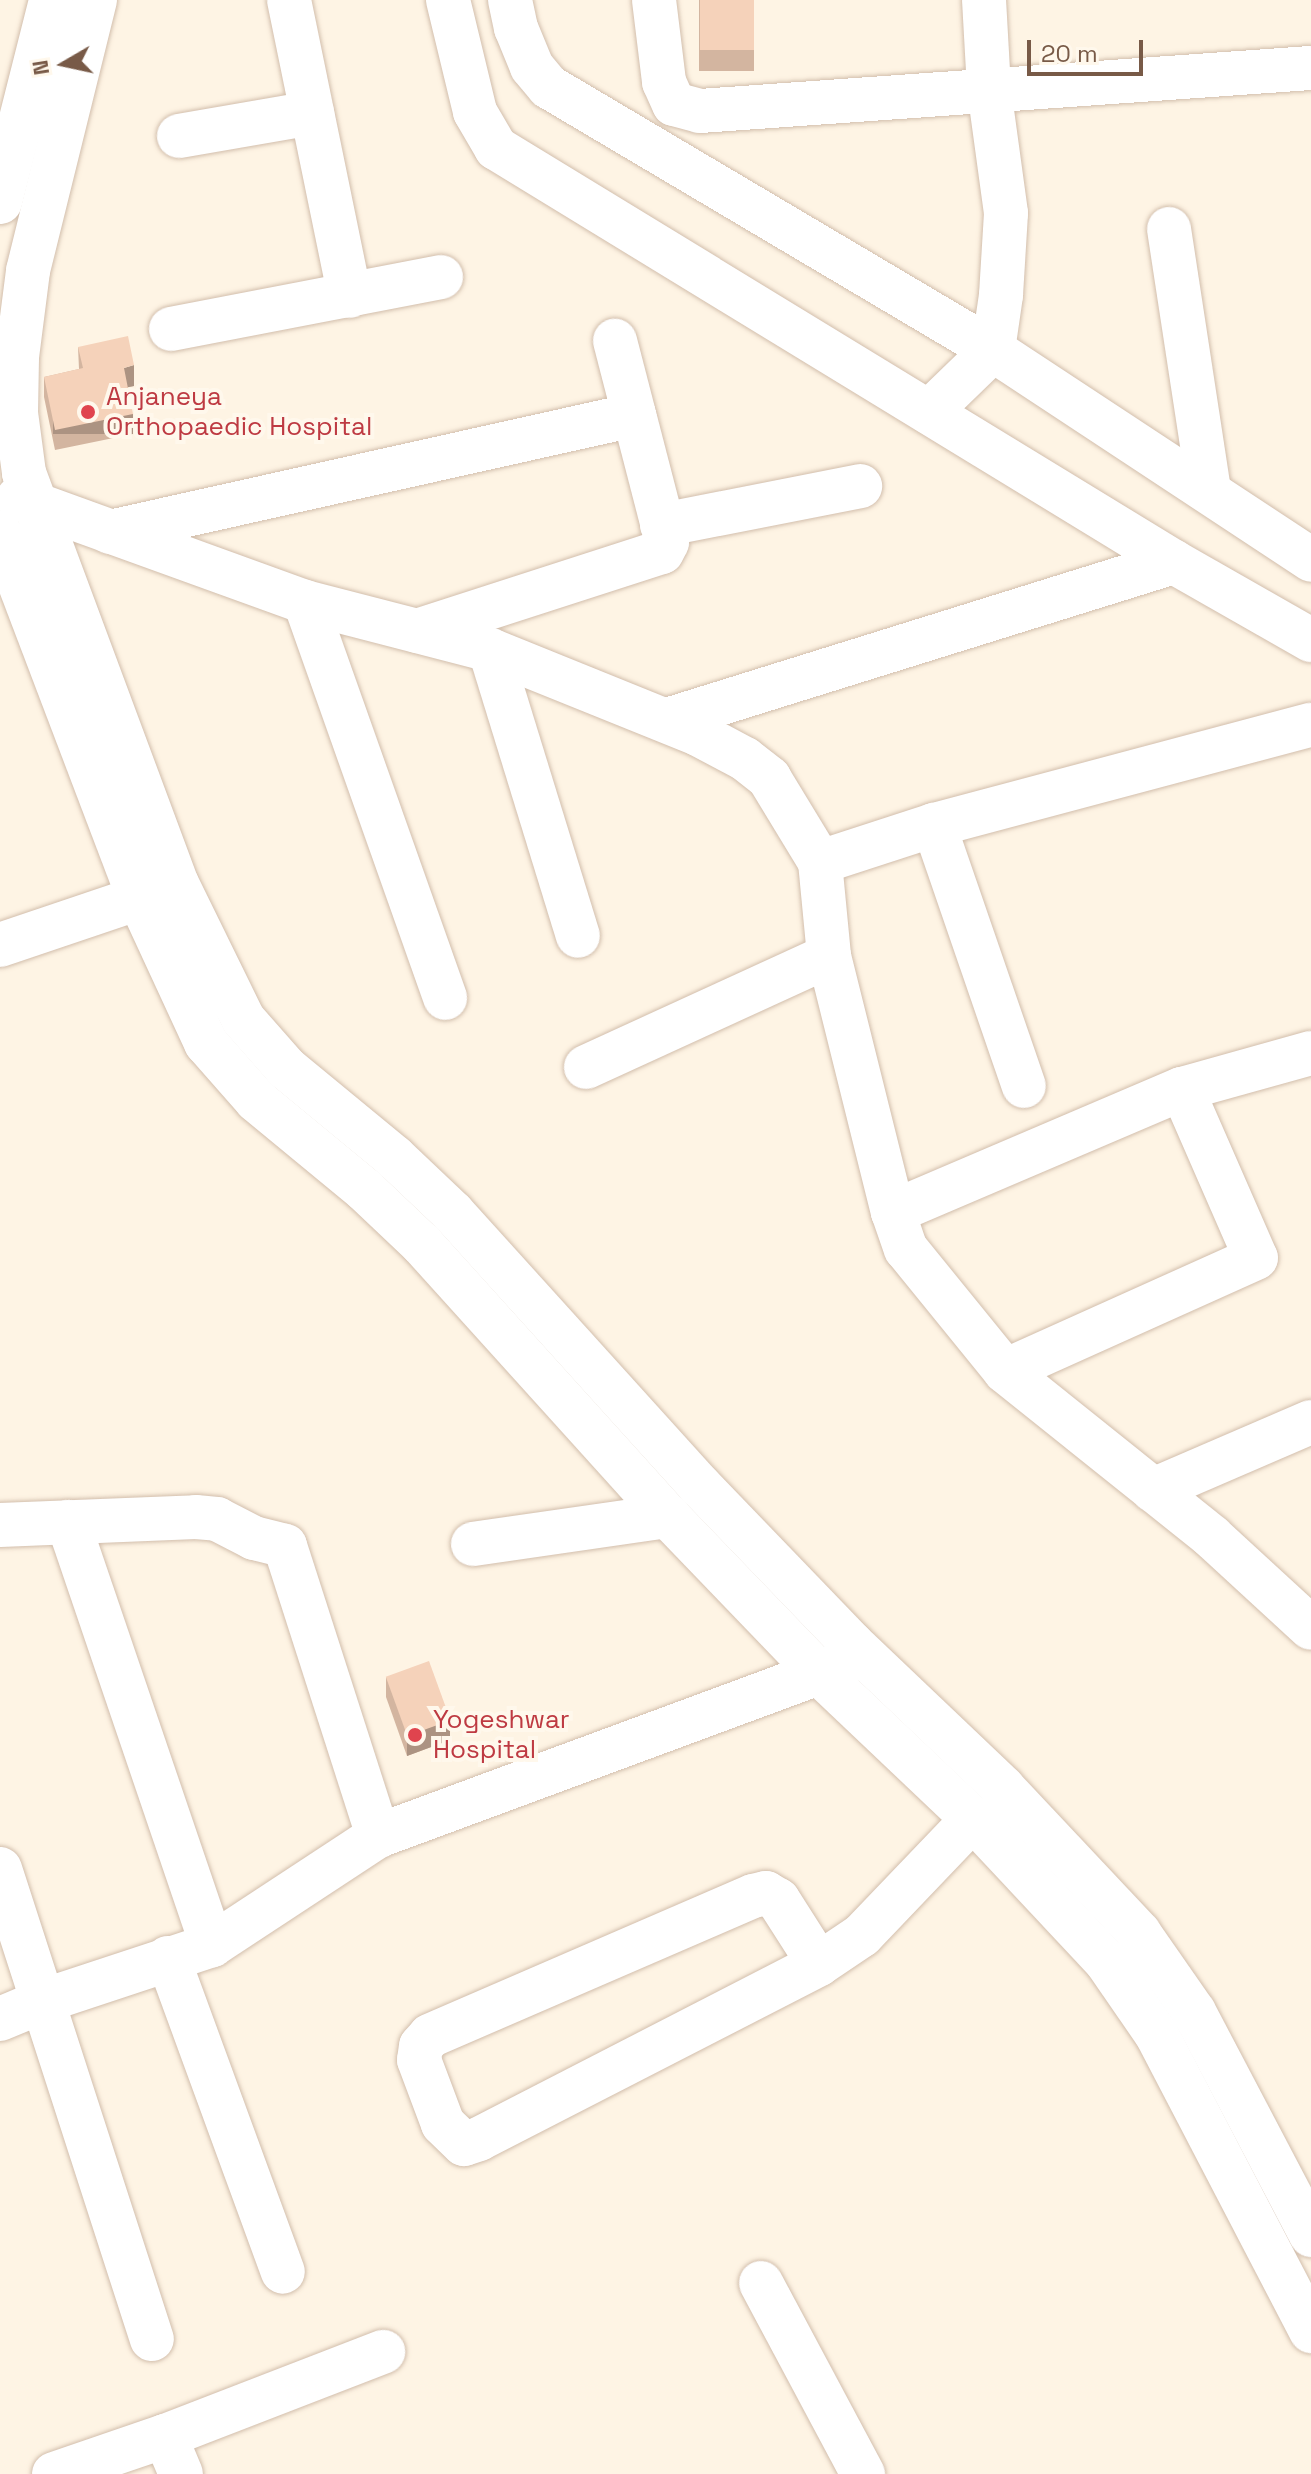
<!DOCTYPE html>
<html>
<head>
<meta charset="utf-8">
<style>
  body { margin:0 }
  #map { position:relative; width:1311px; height:2474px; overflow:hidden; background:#fef4e4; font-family:"Space Grotesk",sans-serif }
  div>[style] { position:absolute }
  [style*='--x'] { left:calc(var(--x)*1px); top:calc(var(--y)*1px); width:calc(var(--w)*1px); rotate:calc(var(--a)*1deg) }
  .roads { filter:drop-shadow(0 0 2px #d2beac) drop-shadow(0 0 2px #d2beac) }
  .minor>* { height:44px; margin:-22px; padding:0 22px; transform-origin:22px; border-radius:22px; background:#fff }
  .wall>* { inset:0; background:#d3b5a0; transform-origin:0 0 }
  .shaded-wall>* { inset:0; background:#ac9382; transform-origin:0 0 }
  .building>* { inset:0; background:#f5d2ba; transform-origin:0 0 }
  .dots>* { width:22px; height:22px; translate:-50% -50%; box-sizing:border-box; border:4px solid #fff8ec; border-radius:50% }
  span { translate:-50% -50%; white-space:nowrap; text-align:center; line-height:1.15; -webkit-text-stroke:8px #fff8ec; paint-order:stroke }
  .health-label { font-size:26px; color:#be3a42 }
  .left { translate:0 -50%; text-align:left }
  .north { position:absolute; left:24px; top:24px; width:80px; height:80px; -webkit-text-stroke:6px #fff8ec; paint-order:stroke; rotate:261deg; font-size:22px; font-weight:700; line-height:32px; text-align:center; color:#785a47 }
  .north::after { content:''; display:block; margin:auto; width:28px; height:36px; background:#785a47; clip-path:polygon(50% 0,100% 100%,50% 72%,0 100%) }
  .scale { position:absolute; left:1027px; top:40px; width:116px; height:36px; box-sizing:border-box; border:4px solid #785a47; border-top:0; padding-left:10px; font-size:24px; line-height:28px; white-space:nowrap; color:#785a47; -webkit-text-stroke:6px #fff8ec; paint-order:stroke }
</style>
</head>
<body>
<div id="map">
  <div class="roads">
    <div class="minor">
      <div style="--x:95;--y:0;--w:279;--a:103.9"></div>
      <div style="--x:28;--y:271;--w:87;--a:97.3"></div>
      <div style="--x:17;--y:357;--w:56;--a:91"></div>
      <div style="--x:16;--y:413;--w:61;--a:82.4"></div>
      <div style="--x:24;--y:473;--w:439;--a:69.6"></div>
      <div style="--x:177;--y:884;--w:150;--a:63.9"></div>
      <div style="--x:243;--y:1019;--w:65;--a:48.7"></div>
      <div style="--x:286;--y:1068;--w:140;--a:39.5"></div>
      <div style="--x:394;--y:1157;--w:81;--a:43.5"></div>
      <div style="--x:453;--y:1213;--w:368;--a:47.9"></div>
      <div style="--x:700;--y:1486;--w:218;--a:46.1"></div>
      <div style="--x:851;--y:1643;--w:210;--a:43.6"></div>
      <div style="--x:1003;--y:1788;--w:199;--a:46.8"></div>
      <div style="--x:1139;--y:1933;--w:96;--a:55.2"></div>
      <div style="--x:1194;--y:2012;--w:252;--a:62.3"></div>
      <div style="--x:289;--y:0;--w:302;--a:78.4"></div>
      <div style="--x:448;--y:0;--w:115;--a:76.4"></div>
      <div style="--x:475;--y:112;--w:42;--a:59.7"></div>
      <div style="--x:496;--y:148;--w:794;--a:31.41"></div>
      <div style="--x:1174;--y:562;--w:158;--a:29.7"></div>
      <div style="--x:510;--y:0;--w:29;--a:78"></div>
      <div style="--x:516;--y:28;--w:42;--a:67.7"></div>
      <div style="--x:532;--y:67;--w:26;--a:50"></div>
      <div style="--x:549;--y:87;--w:516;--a:30.64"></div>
      <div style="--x:993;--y:350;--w:381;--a:33.4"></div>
      <div style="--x:654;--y:0;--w:83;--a:83"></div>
      <div style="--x:664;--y:82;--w:24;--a:66"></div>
      <div style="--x:674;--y:104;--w:27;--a:15"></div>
      <div style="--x:700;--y:111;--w:613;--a:-4.03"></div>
      <div style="--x:179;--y:136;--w:135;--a:-9.8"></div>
      <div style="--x:0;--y:202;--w:208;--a:-75.8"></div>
      <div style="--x:1169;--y:229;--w:264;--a:81.3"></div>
      <div style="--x:171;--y:329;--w:275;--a:-10.9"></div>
      <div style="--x:929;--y:412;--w:89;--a:-44.1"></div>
      <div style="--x:993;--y:350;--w:56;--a:-81.7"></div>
      <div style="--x:1001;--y:295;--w:82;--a:-86.5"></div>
      <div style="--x:1006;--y:213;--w:125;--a:-97.8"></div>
      <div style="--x:989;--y:89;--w:89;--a:-93.2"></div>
      <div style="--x:18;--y:498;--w:305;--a:19.9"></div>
      <div style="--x:305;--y:602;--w:191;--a:14.5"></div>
      <div style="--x:490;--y:650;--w:224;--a:22"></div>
      <div style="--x:698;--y:734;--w:53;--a:28"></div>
      <div style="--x:745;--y:759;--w:31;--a:38"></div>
      <div style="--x:769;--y:778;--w:98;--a:58.7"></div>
      <div style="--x:820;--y:862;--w:94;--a:84.5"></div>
      <div style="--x:829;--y:956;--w:264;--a:76"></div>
      <div style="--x:893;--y:1212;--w:39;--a:71"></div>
      <div style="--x:906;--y:1249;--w:157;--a:50.9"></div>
      <div style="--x:1005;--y:1371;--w:265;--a:38.7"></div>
      <div style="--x:1212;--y:1537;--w:134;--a:42.6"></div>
      <div style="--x:662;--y:525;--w:202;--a:-11.1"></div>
      <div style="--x:0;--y:532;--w:392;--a:69.2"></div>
      <div style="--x:139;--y:898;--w:160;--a:65.2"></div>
      <div style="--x:206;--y:1043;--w:76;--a:48.7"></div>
      <div style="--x:256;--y:1100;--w:141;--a:39.5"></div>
      <div style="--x:365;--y:1190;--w:79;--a:43.5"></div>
      <div style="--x:422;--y:1244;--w:367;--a:47.9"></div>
      <div style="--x:668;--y:1516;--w:219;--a:46.1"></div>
      <div style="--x:820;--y:1674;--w:211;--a:43.5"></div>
      <div style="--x:973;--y:1819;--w:195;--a:46.9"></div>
      <div style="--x:1106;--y:1961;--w:90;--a:55.4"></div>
      <div style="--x:1157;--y:2035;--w:334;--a:62.5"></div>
      <div style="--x:110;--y:532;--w:537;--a:-12.59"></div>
      <div style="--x:305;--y:602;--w:420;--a:70.5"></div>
      <div style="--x:417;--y:631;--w:257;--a:-17.9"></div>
      <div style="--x:662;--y:552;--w:11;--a:-63"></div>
      <div style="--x:667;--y:542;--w:208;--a:-104.5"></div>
      <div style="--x:490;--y:650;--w:299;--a:72.9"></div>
      <div style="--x:667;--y:720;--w:531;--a:-17.31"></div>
      <div style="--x:934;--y:825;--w:276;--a:71"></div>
      <div style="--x:820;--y:862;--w:120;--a:-18"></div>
      <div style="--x:934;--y:825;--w:390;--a:-14.9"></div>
      <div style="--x:0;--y:945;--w:147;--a:-18.7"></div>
      <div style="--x:586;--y:1067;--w:267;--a:-24.6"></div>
      <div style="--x:1182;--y:1089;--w:134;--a:-15.6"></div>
      <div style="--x:893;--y:1212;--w:314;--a:-23.1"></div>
      <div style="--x:1182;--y:1089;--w:184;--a:66.4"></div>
      <div style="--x:1256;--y:1258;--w:275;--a:155.8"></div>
      <div style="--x:1153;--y:1490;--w:172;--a:-23.3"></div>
      <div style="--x:68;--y:1522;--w:447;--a:71.2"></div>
      <div style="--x:0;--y:1525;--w:196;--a:-2.3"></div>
      <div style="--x:196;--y:1517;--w:21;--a:5"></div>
      <div style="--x:217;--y:1519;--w:42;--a:27.2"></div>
      <div style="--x:254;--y:1538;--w:32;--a:14"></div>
      <div style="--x:285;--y:1546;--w:305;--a:72.2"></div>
      <div style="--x:473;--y:1544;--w:197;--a:-8.2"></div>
      <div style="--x:0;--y:1869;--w:494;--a:72.1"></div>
      <div style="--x:168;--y:1958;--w:334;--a:69.9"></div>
      <div style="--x:819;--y:1964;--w:76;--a:-122.6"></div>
      <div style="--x:778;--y:1900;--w:14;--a:-150"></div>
      <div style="--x:766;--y:1893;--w:13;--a:167"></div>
      <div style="--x:753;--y:1896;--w:352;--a:156.6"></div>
      <div style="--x:430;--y:2036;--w:13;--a:132"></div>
      <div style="--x:421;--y:2046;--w:14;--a:98"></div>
      <div style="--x:419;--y:2060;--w:68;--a:69.4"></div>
      <div style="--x:443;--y:2124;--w:29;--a:44"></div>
      <div style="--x:464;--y:2144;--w:16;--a:-18"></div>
      <div style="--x:479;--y:2139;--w:382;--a:-27.2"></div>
      <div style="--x:819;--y:1964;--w:52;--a:-34"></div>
      <div style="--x:862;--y:1935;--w:161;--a:-46.3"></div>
      <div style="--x:0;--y:2019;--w:47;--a:-22.7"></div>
      <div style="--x:43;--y:2001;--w:178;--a:-18.3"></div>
      <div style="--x:212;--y:1945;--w:199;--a:-33.3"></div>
      <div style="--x:378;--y:1836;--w:498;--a:-20.3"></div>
      <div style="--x:761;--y:2283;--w:217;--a:61.9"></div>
      <div style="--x:165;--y:2436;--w:41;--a:67.2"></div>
      <div style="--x:54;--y:2474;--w:117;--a:-18.9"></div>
      <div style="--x:165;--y:2436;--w:234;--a:-21.1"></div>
    </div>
  </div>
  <div class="wall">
    <div style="left:699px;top:0;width:55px;height:71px"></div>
    <div style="clip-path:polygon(78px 347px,134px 386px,128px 387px,133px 434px,55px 450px,44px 397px,44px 377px,79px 369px)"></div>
    <div style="clip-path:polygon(386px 1677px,450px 1740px,407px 1756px,386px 1697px)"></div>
  </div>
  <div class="shaded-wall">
    <div style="clip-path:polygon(134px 365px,134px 386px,124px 388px,124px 368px)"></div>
    <div style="left:133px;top:414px;width:20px;height:80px;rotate:90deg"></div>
    <div style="clip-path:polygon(450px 1720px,450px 1740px,407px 1756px,407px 1735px)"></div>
  </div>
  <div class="building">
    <div style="left:700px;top:0;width:54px;height:50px"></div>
    <div style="clip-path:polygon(128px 336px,134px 365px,124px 368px,133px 414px,55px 430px,44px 377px,83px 368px,78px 347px)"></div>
    <div style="left:429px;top:1661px;width:63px;height:46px;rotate:70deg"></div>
  </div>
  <div class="dots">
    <div style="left:88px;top:412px;background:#e0444e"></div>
    <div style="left:415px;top:1735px;background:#e0444e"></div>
  </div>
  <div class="health-label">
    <span class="left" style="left:106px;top:412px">Anjaneya<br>Orthopaedic Hospital</span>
    <span class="left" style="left:433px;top:1735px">Yogeshwar<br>Hospital</span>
  </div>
  <div class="north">N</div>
  <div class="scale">20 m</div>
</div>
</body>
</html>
